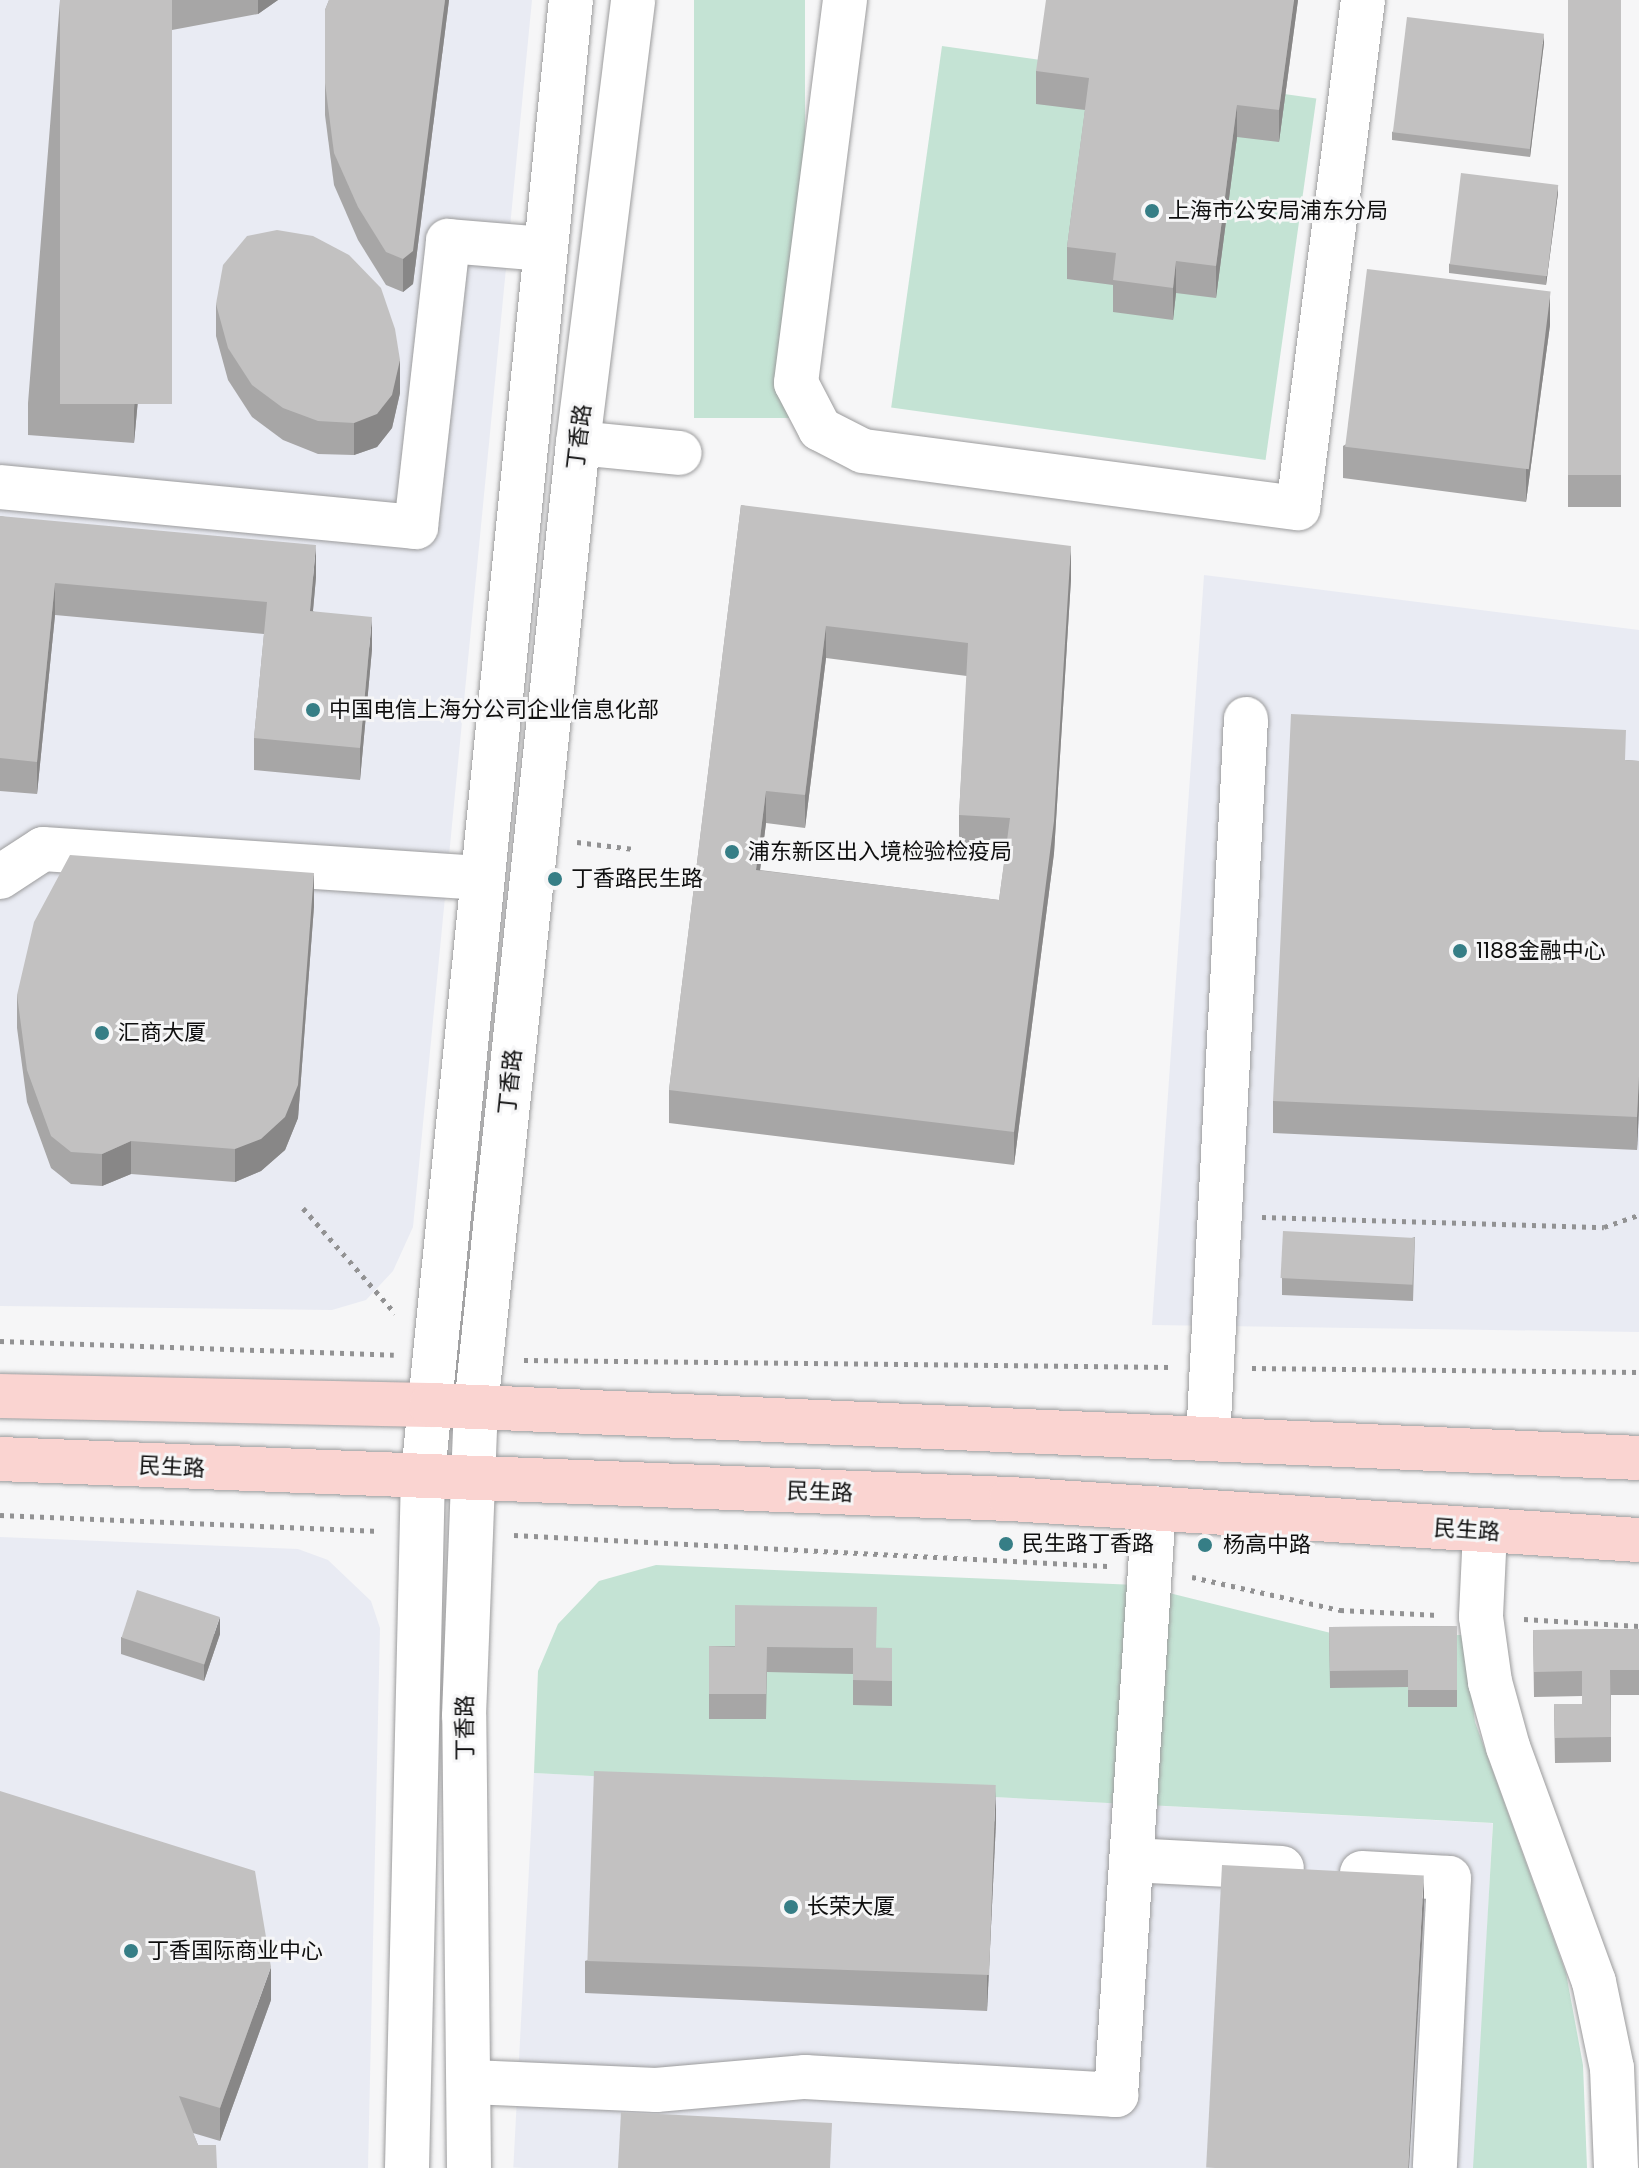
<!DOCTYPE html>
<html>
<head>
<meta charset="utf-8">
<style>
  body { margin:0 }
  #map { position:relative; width:1639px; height:2168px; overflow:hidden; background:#f6f6f7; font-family:Poppins,"Noto Sans SC",sans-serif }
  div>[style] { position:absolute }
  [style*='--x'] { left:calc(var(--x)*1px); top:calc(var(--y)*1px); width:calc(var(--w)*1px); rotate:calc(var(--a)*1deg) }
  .built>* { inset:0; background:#e9ebf3; transform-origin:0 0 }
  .green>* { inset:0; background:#c4e3d4; transform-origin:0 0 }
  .path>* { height:5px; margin-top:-2.5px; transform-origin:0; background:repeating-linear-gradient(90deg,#929293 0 4px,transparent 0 10px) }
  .roads { filter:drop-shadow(0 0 2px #9c9c9d) drop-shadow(0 0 2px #9c9c9d) }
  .minor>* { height:44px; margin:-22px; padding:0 22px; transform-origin:22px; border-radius:22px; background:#fff }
  .major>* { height:44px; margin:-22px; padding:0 22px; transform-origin:22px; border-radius:22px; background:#fad4d1 }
  .wall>* { inset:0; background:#a7a6a6; transform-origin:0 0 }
  .shaded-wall>* { inset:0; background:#888787 }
  .building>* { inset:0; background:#c2c1c1; transform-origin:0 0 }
  .dots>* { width:22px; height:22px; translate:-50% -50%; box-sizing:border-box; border:4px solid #f6f6f7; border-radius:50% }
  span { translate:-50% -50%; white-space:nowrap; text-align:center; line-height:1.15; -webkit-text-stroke:6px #f6f6f7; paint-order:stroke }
  .poi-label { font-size:22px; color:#0f0f0f }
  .left { translate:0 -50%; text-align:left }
  .street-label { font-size:22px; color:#0f0f0f }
</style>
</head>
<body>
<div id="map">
  <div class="built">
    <div style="clip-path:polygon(0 0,532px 0,413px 1227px,393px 1271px,366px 1300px,332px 1310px,0 1306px)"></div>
    <div style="clip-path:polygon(1204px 575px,1639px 630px,1639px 1332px,1152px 1325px)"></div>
    <div style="clip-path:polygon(0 1537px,298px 1549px,328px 1560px,371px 1601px,380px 1628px,368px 2168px,0 2168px)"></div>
    <div style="left:534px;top:1773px;width:960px;height:395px;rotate:3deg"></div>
  </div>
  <div class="green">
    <div style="left:694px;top:0;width:111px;height:418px"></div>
    <div style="left:942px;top:46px;width:378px;height:365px;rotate:8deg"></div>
    <div style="clip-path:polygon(656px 1565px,1137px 1585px,1339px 1635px,1464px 1635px,1475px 1722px,1566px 1973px,1583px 2065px,1587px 2168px,1473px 2168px,1493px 1823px,534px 1773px,538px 1671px,558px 1624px,599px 1581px)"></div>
  </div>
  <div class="path">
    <div style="--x:577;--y:842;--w:57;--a:7"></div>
    <div style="--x:303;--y:1208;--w:140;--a:48.8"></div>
    <div style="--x:1262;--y:1217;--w:342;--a:1.7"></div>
    <div style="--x:1604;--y:1227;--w:37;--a:-19"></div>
    <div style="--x:0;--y:1341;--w:394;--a:2"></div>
    <div style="--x:524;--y:1360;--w:646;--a:0.62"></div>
    <div style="--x:1252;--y:1368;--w:387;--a:0.6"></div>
    <div style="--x:0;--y:1515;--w:380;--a:2.4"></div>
    <div style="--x:514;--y:1535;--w:594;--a:2.99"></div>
    <div style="--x:1192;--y:1577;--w:152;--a:12.6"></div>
    <div style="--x:1340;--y:1610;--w:98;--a:2.9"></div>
    <div style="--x:1524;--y:1619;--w:115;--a:3.5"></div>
  </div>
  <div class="roads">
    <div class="minor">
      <div style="--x:845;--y:0;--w:386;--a:97.3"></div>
      <div style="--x:796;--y:383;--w:52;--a:62.4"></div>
      <div style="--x:820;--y:429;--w:48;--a:27.1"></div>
      <div style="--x:863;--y:451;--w:439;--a:7.5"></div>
      <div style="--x:1298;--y:508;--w:512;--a:-82.71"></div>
      <div style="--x:578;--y:443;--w:102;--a:5.6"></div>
      <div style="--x:0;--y:487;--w:418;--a:5.5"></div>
      <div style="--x:416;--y:527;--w:288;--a:-83.6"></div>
      <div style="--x:448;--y:241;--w:95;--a:4.8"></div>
      <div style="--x:0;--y:877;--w:51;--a:-33.1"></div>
      <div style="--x:43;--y:849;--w:440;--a:3.8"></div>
      <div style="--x:1208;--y:1439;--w:721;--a:-86.98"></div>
      <div style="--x:1485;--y:1531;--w:86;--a:92.7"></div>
      <div style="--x:1481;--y:1617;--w:66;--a:82.1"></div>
      <div style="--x:1490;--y:1682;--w:67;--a:74.5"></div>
      <div style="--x:1508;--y:1747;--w:250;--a:69.9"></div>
      <div style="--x:1594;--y:1982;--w:88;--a:78.2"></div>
      <div style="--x:1612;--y:2068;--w:100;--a:87.7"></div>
      <div style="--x:1131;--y:1860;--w:151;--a:3"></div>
      <div style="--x:1362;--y:1873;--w:87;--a:3.3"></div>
      <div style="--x:1449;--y:1878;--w:290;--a:92.8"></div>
      <div style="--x:471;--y:2082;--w:185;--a:2.5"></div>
      <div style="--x:656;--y:2090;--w:150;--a:-5"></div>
      <div style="--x:805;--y:2077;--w:312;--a:3.3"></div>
      <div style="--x:1116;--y:2095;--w:588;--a:-86.3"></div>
      <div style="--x:407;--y:2168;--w:694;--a:-88.68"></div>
      <div style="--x:423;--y:1474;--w:1481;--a:-84.27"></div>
      <div style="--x:469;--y:2168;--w:452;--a:-90.6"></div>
      <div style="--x:464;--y:1716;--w:309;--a:-87.8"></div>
      <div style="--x:476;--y:1407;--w:969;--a:-83.96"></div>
      <div style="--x:578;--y:443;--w:446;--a:-82.9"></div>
    </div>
    <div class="major">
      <div style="--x:0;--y:1396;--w:431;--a:1.2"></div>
      <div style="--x:431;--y:1405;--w:1209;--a:2.51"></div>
      <div style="--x:0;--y:1459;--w:1012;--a:2.27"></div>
      <div style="--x:1011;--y:1499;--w:629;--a:3.74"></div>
    </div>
  </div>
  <div class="wall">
    <div style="clip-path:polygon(60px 0,278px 0,258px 14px,172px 30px,134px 443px,28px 435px,28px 403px)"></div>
    <div style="clip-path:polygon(329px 0,449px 0,413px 284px,403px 292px,386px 285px,358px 240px,334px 185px,325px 115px,325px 10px)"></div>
    <div style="clip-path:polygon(1298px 0,1279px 142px,1237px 137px,1216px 298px,1176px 293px,1173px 320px,1113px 312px,1113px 285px,1067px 279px,1067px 247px,1085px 110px,1036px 104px,1036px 71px)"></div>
    <div style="left:1568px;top:0;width:53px;height:507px"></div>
    <div style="clip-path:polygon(1544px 43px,1530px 157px,1392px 140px,1392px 132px)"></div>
    <div style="clip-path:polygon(1558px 193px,1546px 285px,1449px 273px,1449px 264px)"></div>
    <div style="clip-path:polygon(216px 304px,400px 393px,392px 428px,377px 447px,354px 455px,318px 454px,283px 440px,252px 417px,228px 380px,216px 336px)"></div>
    <div style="clip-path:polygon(1550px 325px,1526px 502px,1343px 478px,1343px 446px)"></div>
    <div style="clip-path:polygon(evenodd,741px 505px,1071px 579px,1054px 853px,1014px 1165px,669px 1123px,669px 1090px,741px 505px,826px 658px,967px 676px,959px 815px,959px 847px,1006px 850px,999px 900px,760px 870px,766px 823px,805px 828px,826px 658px)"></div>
    <div style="clip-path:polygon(0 516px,316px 577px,313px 611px,372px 649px,360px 780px,254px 770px,254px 738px,264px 634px,55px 615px,37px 794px,0 791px)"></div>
    <div style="clip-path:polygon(1626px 760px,1639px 761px,1639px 1108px,1637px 1150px,1273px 1133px,1273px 1101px)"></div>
    <div style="clip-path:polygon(314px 906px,298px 1118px,285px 1150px,261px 1171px,235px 1182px,131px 1174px,102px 1186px,71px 1184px,51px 1168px,27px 1102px,17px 1028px,17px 995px)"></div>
    <div style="clip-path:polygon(1415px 1237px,1413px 1301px,1282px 1295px,1282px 1278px)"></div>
    <div style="clip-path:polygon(1457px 1626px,1457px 1707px,1408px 1707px,1408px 1687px,1330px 1688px,1329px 1627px)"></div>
    <div style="clip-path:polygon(1639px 1629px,1639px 1695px,1611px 1695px,1611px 1762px,1555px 1763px,1554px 1704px,1582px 1704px,1582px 1696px,1534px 1697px,1533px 1630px)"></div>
    <div style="clip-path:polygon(220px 1634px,204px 1681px,121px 1654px,121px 1637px)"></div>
    <div style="clip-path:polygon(709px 1646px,892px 1648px,892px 1706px,853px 1705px,853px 1674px,767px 1672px,766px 1719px,709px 1719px)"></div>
    <div style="clip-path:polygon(996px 1821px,987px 2011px,585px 1993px,585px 1961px)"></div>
    <div style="clip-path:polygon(271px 2000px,220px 2141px,193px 2133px,198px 2145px,0 2168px)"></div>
  </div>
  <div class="shaded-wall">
    <div style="clip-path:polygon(172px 0,172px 30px,134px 443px,134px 410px)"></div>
    <div style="clip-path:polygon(258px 0,278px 0,258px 14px)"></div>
    <div style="clip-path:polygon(445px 0,449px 0,413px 284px,403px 292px,403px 259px)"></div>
    <div style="clip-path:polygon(1294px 0,1298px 0,1279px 142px,1279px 110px)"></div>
    <div style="clip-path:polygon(1544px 34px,1544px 43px,1530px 157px,1530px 148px)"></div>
    <div style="clip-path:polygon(1237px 105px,1237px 137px,1216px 298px,1216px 266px)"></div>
    <div style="clip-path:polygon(1558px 185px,1558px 193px,1546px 285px,1546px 276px)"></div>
    <div style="clip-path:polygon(1176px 261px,1176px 293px,1173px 320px,1173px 288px)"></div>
    <div style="clip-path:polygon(1550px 293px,1550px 325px,1526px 502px,1526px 470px)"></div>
    <div style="clip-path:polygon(400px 360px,400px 393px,392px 428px,377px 447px,354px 455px,354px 423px)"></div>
    <div style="clip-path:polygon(316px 545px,316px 577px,310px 643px,310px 611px)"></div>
    <div style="clip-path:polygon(1071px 546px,1071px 579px,1054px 853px,1014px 1165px,1014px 1132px)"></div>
    <div style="clip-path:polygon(55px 583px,55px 615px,37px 794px,37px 762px)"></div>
    <div style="clip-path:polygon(372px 617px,372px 649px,360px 780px,360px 748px)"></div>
    <div style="clip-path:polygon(826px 626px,826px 658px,805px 828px,805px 795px)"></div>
    <div style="clip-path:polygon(766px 791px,766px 823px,756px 902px,756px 870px)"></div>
    <div style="clip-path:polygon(314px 873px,314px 906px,298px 1118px,285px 1150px,261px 1171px,235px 1182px,235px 1149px)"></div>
    <div style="clip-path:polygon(1639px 1076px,1639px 1108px,1637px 1150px,1637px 1117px)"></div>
    <div style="clip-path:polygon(131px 1141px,131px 1174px,102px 1186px,102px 1154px)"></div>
    <div style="clip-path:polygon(220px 1617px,220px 1634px,204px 1681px,204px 1664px)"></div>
    <div style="clip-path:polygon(996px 1788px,996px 1821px,987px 2011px,987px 1979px)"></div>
    <div style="clip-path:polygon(1424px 1875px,1424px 1908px,1409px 2168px,1407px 2168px)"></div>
    <div style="clip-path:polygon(271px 1967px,271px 2000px,220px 2141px,220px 2108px)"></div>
  </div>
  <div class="building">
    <div style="left:60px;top:0;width:112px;height:404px"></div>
    <div style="clip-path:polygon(329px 0,445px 0,413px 251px,403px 259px,386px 252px,358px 207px,334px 153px,325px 83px,325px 10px)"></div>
    <div style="clip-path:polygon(1046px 0,1294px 0,1279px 110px,1237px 105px,1216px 266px,1176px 261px,1173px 288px,1113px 280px,1116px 253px,1067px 247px,1089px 78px,1036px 71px)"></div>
    <div style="left:1568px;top:0;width:53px;height:475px"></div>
    <div style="left:1407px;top:17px;width:138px;height:116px;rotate:7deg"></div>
    <div style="left:1461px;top:173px;width:98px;height:92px;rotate:7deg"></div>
    <div style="clip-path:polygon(277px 230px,313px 236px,349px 255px,381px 288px,395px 329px,400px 360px,392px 395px,377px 414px,354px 423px,318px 421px,283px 408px,252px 385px,228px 348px,216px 304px,223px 265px,247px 236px)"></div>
    <div style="left:1367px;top:269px;width:185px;height:179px;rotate:7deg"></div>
    <div style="clip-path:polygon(evenodd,741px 505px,1071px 546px,1054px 821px,1014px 1132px,669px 1090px,741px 505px,826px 626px,968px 643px,959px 815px,1010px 818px,999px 900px,756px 870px,766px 791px,805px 795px,826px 626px)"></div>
    <div style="clip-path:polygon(0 516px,316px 545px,310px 611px,372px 617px,360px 748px,254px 738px,267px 602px,55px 583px,37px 762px,0 758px)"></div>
    <div style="clip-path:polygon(1291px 714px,1626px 730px,1625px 760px,1639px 761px,1639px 1076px,1637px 1117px,1273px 1101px)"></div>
    <div style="clip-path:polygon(70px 855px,314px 873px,298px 1085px,285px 1117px,261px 1139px,235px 1149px,131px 1141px,102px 1154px,71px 1152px,51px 1136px,27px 1070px,17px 995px,34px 922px)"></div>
    <div style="left:1283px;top:1231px;width:132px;height:47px;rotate:3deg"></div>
    <div style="left:137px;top:1590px;width:87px;height:50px;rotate:18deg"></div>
    <div style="clip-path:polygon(735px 1605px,877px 1607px,876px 1648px,892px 1648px,892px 1681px,853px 1680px,853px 1648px,767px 1647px,766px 1694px,709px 1694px,709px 1646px,735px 1647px)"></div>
    <div style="clip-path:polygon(1457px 1626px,1457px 1690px,1408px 1690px,1408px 1670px,1330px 1671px,1329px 1627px)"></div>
    <div style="clip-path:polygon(1639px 1629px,1639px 1670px,1610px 1670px,1611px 1737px,1555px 1738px,1554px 1704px,1582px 1704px,1582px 1671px,1534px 1672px,1533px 1630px)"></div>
    <div style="left:594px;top:1771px;width:402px;height:190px;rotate:2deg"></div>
    <div style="clip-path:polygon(0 1791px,255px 1871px,271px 1967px,220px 2108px,179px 2096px,198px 2145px,216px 2145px,217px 2168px,0 2168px)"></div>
    <div style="left:1222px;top:1865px;width:202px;height:303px;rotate:3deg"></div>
    <div style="clip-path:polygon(621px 2112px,832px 2123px,830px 2168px,618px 2168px)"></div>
  </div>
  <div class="dots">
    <div style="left:1152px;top:211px;background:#367e86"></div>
    <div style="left:313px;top:710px;background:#367e86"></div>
    <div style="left:732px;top:852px;background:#367e86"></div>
    <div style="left:555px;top:879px;background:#367e86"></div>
    <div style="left:1460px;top:951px;background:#367e86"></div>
    <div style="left:102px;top:1033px;background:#367e86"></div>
    <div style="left:1006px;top:1544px;background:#367e86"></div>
    <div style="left:1205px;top:1545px;background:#367e86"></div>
    <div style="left:791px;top:1907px;background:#367e86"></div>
    <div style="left:131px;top:1951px;background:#367e86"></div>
  </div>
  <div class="poi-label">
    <span class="left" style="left:1168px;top:211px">上海市公安局浦东分局</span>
    <span class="left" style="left:329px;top:710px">中国电信上海分公司企业信息化部</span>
    <span class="left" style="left:748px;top:852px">浦东新区出入境检验检疫局</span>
    <span class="left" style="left:571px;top:879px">丁香路民生路</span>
    <span class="left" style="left:1476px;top:951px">1188金融中心</span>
    <span class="left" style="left:118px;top:1033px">汇商大厦</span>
    <span class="left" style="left:1022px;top:1544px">民生路丁香路</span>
    <span class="left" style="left:1223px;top:1545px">杨高中路</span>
    <span class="left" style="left:807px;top:1907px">长荣大厦</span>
    <span class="left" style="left:147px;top:1951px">丁香国际商业中心</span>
  </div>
  <div class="street-label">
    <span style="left:579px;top:437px;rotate:-83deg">丁香路</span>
    <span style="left:510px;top:1082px;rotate:-84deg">丁香路</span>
    <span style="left:172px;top:1467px;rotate:3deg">民生路</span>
    <span style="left:820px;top:1492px;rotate:2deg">民生路</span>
    <span style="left:1467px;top:1530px;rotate:4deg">民生路</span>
    <span style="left:465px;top:1728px;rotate:-90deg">丁香路</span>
  </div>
</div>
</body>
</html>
